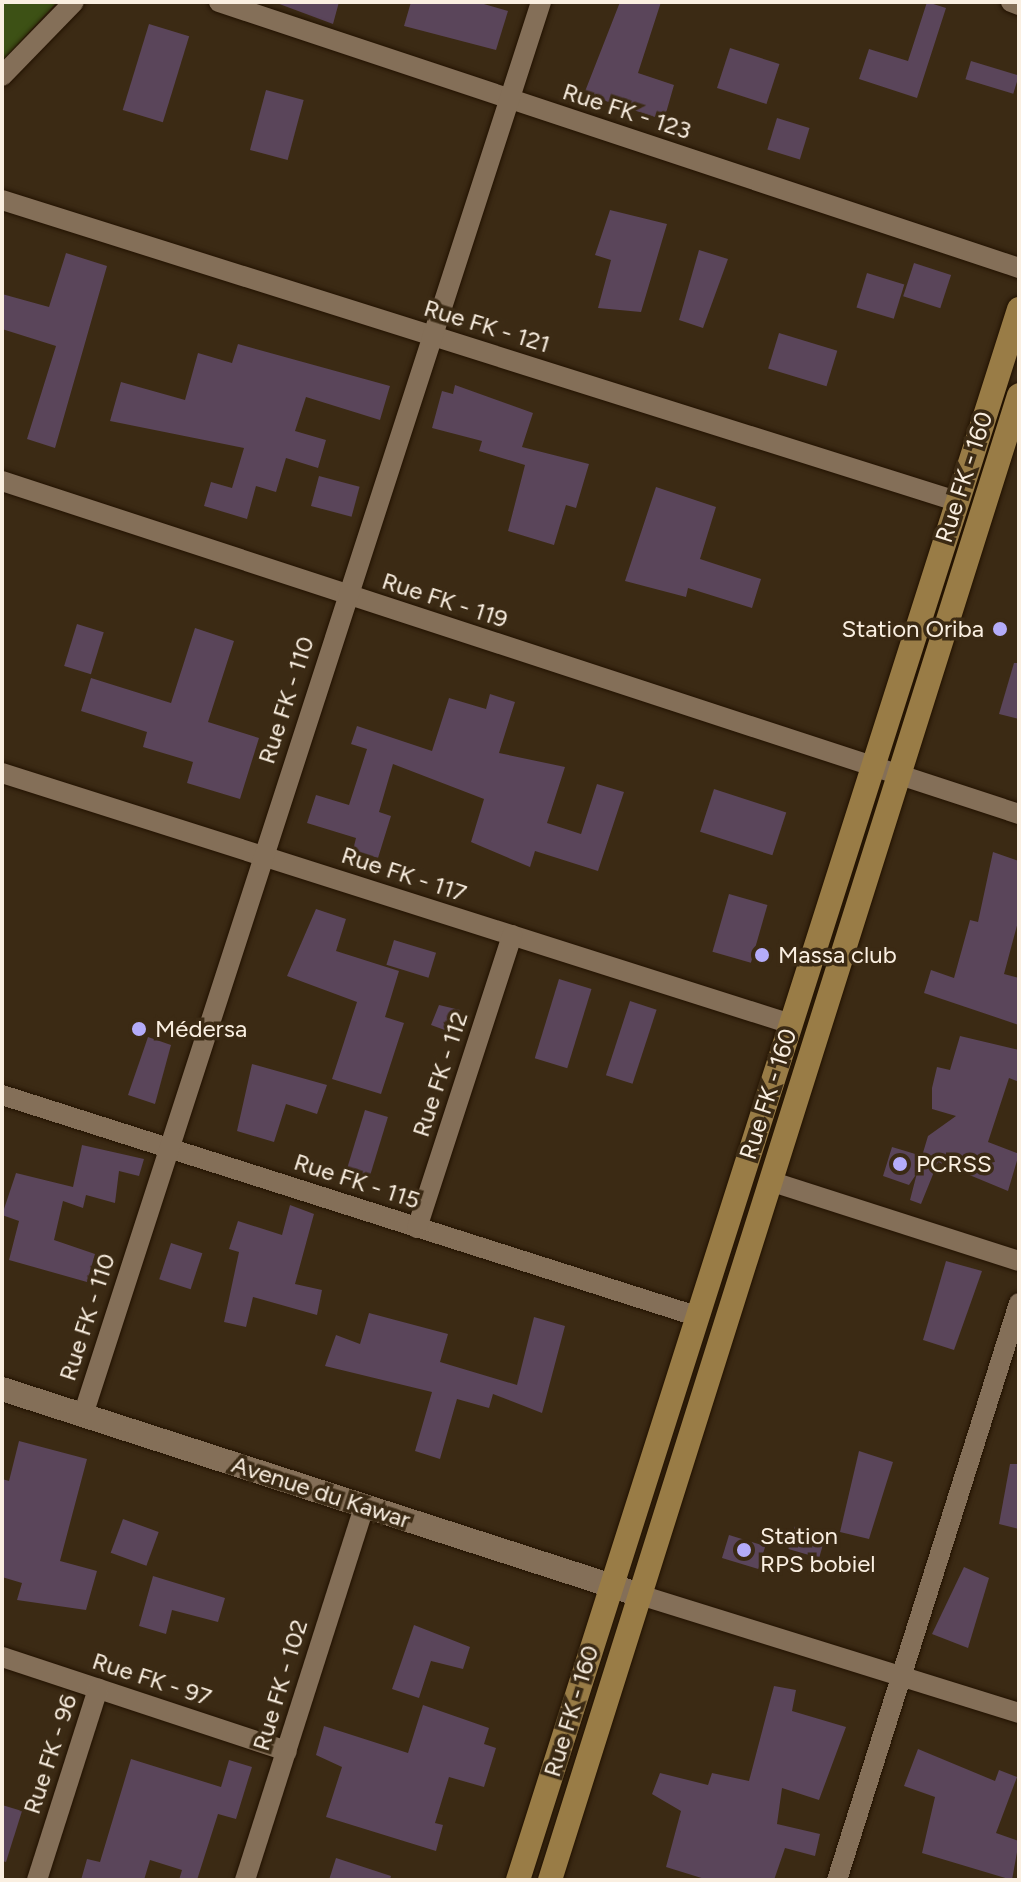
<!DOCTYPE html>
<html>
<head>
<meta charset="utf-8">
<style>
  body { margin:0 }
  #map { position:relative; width:1021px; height:1882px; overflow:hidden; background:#3b2a14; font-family:Figtree,sans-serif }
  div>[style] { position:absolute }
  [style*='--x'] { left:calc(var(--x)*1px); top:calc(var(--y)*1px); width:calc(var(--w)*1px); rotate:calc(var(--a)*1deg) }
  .green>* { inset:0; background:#3d5115 }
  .building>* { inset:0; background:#5a455a; transform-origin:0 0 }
  .roads { filter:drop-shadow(0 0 2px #221200) drop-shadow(0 0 2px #221200) }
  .minor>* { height:20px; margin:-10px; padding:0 10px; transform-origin:10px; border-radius:10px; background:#846f58 }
  .tertiary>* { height:24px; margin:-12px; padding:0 12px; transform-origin:12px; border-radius:12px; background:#846f58 }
  .secondary>* { height:24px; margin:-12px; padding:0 12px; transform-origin:12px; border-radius:12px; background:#997c46 }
  .dots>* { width:22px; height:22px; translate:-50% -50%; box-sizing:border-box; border:4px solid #3b2a14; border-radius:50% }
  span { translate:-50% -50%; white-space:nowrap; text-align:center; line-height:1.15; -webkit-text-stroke:7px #3b2a14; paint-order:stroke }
  .street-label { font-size:24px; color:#faefe1 }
  .poi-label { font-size:24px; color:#faefe1 }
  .right { translate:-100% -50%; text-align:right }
  .left { translate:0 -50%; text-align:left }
  .frame { position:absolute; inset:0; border:4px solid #faefe1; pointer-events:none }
</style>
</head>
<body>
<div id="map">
  <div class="green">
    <div style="clip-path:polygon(2px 2px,57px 2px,2px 61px)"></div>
  </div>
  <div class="building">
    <div style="clip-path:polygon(274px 2px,339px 2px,333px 24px)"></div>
    <div style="clip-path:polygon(411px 2px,477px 2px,508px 11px,496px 50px,404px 26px)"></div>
    <div style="clip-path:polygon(620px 2px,661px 2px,638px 73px,674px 85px,664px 120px,584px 94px)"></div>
    <div style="clip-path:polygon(927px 2px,946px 8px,917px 98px,859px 79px,869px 49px,908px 61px)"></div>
    <div style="left:149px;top:24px;width:42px;height:90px;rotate:17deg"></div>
    <div style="left:730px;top:48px;width:52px;height:42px;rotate:18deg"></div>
    <div style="left:971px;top:61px;width:50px;height:19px;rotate:17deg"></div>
    <div style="left:266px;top:90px;width:39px;height:62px;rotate:15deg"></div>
    <div style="left:777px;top:118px;width:34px;height:33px;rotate:17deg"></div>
    <div style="clip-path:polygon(610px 210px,667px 224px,641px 312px,598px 308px,611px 260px,595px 255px)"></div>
    <div style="clip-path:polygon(699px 250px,728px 259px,703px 328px,679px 320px)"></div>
    <div style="clip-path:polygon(66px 253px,107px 266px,55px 448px,27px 439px,56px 346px,2px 329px,2px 294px,49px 307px)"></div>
    <div style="left:914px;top:263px;width:39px;height:35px;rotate:18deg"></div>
    <div style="left:867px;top:273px;width:39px;height:36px;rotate:17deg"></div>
    <div style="left:779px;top:333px;width:61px;height:37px;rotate:17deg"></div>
    <div style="clip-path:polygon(238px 344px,390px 386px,380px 420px,306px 397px,295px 431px,326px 440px,318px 468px,286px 458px,276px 492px,256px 486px,247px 519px,204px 506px,211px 482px,232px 488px,244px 448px,110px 421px,121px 382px,185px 400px,198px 353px,232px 363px)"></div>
    <div style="clip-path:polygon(455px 385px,533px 413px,522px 447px,589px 464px,576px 508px,566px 505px,554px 545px,508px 531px,525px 465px,479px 451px,482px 441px,432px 428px,442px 391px,453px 394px)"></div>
    <div style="left:319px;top:476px;width:42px;height:31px;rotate:15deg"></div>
    <div style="clip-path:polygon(656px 487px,716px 507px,700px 559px,761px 579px,752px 608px,688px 588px,686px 597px,625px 581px)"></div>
    <div style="left:77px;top:624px;width:28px;height:44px;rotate:17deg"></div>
    <div style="clip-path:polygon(195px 628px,234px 641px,208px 722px,259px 738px,240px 799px,187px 783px,193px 762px,143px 747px,147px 732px,81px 711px,91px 678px,171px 703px)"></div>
    <div style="clip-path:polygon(1014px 663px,1019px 663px,1019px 719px,999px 714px)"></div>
    <div style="clip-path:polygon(490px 694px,515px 702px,499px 753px,565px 767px,547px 823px,581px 834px,597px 784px,624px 792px,598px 871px,535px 851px,530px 867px,471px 842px,484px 799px,393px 764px,379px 812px,391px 816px,378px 858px,353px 850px,356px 838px,307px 823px,316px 795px,349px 805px,367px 749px,351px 744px,357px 726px,432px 751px,449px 698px,486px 709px)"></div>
    <div style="left:714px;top:789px;width:76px;height:45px;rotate:18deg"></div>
    <div style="clip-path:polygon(993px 852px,1019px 861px,1019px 918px,1004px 974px,1019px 978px,1019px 1025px,924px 993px,931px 970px,954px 978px,970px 920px,978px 922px)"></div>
    <div style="left:729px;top:894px;width:40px;height:60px;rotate:16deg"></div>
    <div style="clip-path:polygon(316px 909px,346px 919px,336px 951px,399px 971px,385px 1017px,404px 1023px,381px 1094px,332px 1079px,357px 1002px,287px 976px)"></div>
    <div style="left:394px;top:940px;width:44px;height:26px;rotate:17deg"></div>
    <div style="left:559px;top:979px;width:34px;height:83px;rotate:17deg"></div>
    <div style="left:630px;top:1001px;width:28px;height:78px;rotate:18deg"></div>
    <div style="clip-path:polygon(439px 1005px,460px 1010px,453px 1033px,431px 1025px)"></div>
    <div style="clip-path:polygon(960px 1036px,1019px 1050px,1019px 1082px,1009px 1078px,988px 1142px,1019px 1154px,1008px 1191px,938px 1162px,921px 1204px,910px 1200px,917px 1173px,909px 1185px,883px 1176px,892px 1147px,922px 1156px,928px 1136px,956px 1116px,932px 1109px,932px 1088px,937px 1067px,950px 1070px)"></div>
    <div style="clip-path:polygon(148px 1037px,171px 1045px,155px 1104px,128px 1095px)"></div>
    <div style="clip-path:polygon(252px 1064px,327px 1085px,317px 1114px,286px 1104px,274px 1142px,237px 1131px)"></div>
    <div style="left:365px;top:1110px;width:24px;height:62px;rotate:17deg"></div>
    <div style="clip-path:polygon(82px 1145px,144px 1159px,139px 1176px,119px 1171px,115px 1203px,86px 1195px,83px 1208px,63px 1201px,54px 1240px,95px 1254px,87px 1282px,9px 1260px,19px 1221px,2px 1215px,16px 1173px,73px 1187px)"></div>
    <div style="clip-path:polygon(290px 1205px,314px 1214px,295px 1284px,322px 1290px,317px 1315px,253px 1297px,246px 1327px,224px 1322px,239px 1252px,229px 1249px,238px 1221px,282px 1235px)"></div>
    <div style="left:171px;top:1243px;width:33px;height:38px;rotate:18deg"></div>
    <div style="clip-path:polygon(946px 1261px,982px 1271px,954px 1350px,923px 1340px)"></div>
    <div style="clip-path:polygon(369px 1313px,448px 1334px,440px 1362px,517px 1385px,534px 1317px,565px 1326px,542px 1413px,493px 1394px,489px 1408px,457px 1399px,440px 1459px,415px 1451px,432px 1392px,325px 1366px,336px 1335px,360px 1344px)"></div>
    <div style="clip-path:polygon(19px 1441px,87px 1459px,60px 1561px,97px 1571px,86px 1610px,17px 1600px,22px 1583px,2px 1577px,2px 1479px,9px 1481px)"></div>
    <div style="clip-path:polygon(859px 1451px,893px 1462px,869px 1539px,840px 1532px)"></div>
    <div style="clip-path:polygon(1010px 1464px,1019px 1464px,1019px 1529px,999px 1524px)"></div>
    <div style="left:123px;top:1519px;width:38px;height:36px;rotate:20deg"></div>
    <div style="left:795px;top:1526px;width:32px;height:24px;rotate:16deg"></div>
    <div style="left:729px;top:1535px;width:38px;height:24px;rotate:17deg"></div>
    <div style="clip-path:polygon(964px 1567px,989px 1578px,968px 1648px,932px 1634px)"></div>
    <div style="clip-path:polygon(153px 1576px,225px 1598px,218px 1622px,172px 1610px,166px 1634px,139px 1626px)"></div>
    <div style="clip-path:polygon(414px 1625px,470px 1647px,463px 1669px,431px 1661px,419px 1698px,392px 1689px)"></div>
    <div style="clip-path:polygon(774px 1686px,796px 1690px,792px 1711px,846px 1727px,819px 1800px,782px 1788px,777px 1824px,820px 1834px,815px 1856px,785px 1848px,774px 1880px,708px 1880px,666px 1867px,681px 1811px,652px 1794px,660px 1773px,708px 1785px,712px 1773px,749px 1781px)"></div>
    <div style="clip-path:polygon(423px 1705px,489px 1728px,484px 1744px,496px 1748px,484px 1787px,449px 1777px,435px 1823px,443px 1825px,436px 1851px,326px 1817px,342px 1767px,316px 1755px,324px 1726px,408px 1753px)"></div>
    <div style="clip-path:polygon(918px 1749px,995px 1781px,999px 1770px,1017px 1777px,996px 1833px,1019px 1841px,1012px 1880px,922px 1853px,935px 1797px,904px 1786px)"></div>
    <div style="clip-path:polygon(131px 1759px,221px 1787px,229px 1760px,252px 1767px,236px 1819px,218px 1814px,197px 1880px,179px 1880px,182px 1870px,150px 1860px,144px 1880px,81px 1880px,87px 1859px,100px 1862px)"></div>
    <div style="clip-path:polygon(2px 1805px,22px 1811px,6px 1862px,2px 1861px)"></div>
    <div style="clip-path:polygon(336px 1858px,391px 1876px,390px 1880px,329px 1880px)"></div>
  </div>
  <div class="roads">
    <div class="minor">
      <div style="--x:219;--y:2;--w:843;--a:18.39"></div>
      <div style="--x:1011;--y:2;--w:9;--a:21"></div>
      <div style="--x:2;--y:76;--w:103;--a:-45.8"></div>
      <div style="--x:2;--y:200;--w:1000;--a:17.51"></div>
      <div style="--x:2;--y:481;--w:1070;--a:18.13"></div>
      <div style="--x:2;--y:773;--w:828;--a:17.65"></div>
      <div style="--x:2;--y:1095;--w:728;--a:17.66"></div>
      <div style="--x:773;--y:1182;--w:258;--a:17.8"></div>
      <div style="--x:417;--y:1228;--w:308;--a:-72"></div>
      <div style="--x:83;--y:1415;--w:1485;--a:-72.04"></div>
      <div style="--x:640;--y:1595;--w:397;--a:17.3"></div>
      <div style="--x:2;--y:1657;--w:300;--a:18.3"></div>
      <div style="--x:37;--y:1880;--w:201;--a:-72.3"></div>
      <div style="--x:245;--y:1880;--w:392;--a:-72.3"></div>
      <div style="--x:837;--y:1880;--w:605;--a:-72.49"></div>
    </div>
    <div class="tertiary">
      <div style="--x:2;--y:1389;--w:670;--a:17.89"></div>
    </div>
    <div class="secondary">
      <div style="--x:518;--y:1880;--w:1649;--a:-72.31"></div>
      <div style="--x:550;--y:1880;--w:1557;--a:-72.47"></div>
    </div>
  </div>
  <div class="dots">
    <div style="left:1000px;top:629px;background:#b4acf9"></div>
    <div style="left:762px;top:955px;background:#b4acf9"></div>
    <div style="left:139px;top:1029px;background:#b4acf9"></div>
    <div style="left:900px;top:1164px;background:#b4acf9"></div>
    <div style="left:744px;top:1550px;background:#b4acf9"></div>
  </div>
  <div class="street-label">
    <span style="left:627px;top:111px;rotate:18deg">Rue FK - 123</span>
    <span style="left:487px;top:326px;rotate:17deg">Rue FK - 121</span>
    <span style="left:964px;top:477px;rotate:-72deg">Rue FK - 160</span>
    <span style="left:445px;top:600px;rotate:18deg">Rue FK - 119</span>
    <span style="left:286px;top:700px;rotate:-72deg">Rue FK - 110</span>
    <span style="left:404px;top:874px;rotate:18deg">Rue FK - 117</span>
    <span style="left:440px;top:1074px;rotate:-72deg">Rue FK - 112</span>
    <span style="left:768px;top:1094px;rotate:-72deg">Rue FK - 160</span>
    <span style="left:357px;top:1181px;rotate:18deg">Rue FK - 115</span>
    <span style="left:87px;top:1317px;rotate:-72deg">Rue FK - 110</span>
    <span style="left:321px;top:1492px;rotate:18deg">Avenue du Kawar</span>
    <span style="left:152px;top:1679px;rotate:18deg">Rue FK - 97</span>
    <span style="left:280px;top:1685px;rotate:-73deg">Rue FK - 102</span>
    <span style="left:571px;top:1711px;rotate:-73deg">Rue FK - 160</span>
    <span style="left:50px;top:1754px;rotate:-72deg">Rue FK - 96</span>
  </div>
  <div class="poi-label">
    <span class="right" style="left:984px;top:629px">Station Oriba</span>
    <span class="left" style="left:778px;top:955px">Massa club</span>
    <span class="left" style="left:155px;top:1029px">Médersa</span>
    <span class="left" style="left:916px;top:1164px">PCRSS</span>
    <span class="left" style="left:760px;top:1550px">Station<br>RPS bobiel</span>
  </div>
  <div class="frame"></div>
</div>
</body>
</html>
